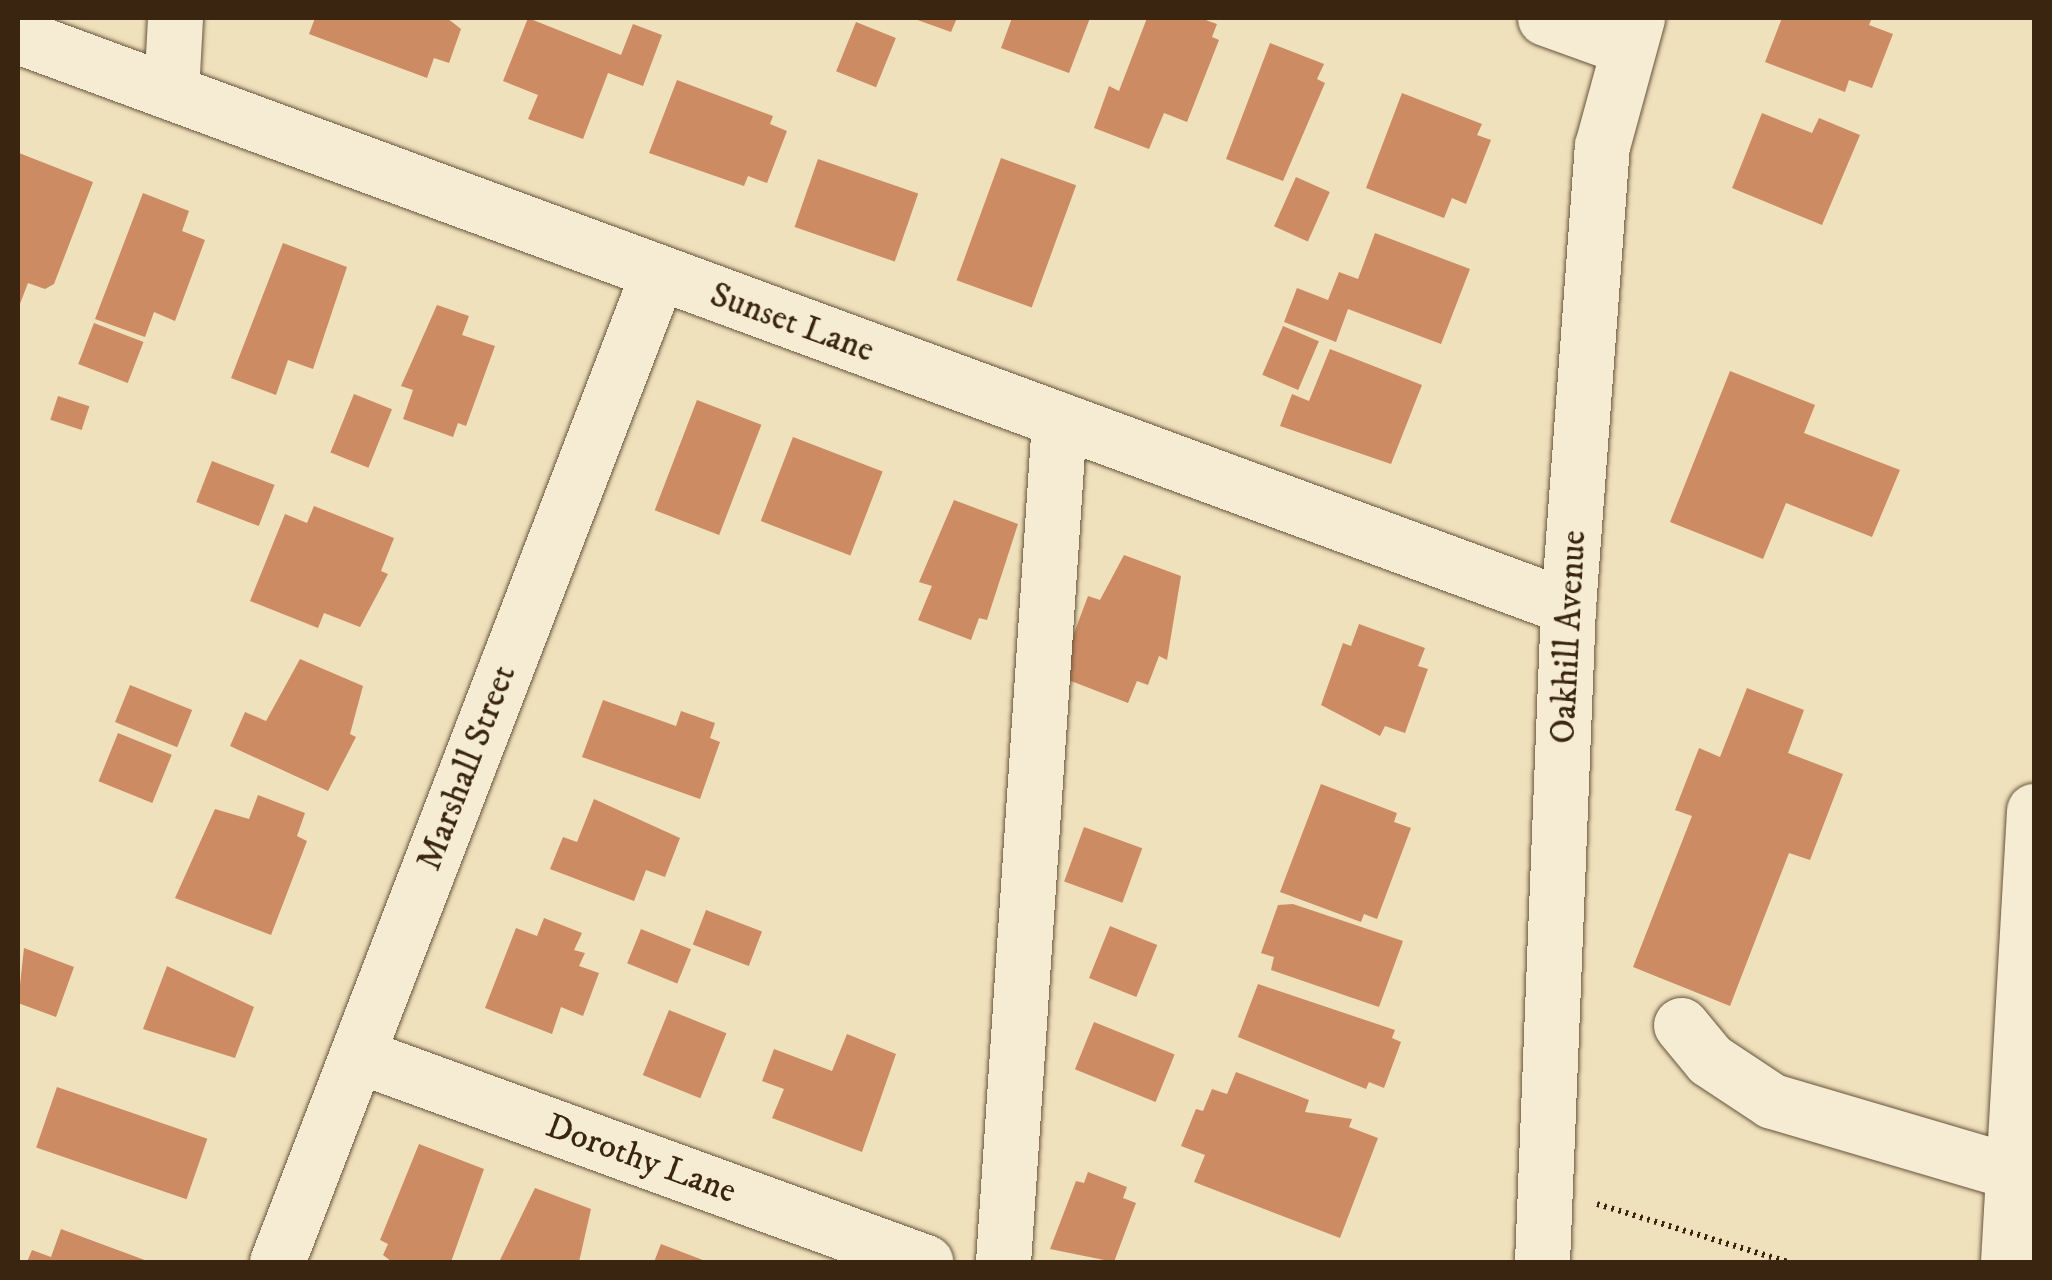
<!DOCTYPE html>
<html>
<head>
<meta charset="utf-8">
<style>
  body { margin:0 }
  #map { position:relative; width:2052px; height:1280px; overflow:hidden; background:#efe1bc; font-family:"IM FELL DW Pica",serif }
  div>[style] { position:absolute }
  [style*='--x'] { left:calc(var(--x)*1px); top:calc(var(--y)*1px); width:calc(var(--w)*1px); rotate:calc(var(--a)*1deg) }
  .building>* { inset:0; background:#cc8b63; transform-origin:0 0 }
  .path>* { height:6px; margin-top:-3px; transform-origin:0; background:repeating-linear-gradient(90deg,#3a2510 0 2.5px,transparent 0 7.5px) }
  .roads { filter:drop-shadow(0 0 2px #67543b) drop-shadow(0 0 2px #67543b) }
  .minor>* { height:55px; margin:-27.5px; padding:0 27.5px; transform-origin:27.5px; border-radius:27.5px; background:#f5ecd3 }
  span { translate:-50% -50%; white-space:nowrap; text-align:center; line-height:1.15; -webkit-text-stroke:8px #f5ecd3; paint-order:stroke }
  .street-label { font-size:35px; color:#3a2510 }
  .frame { position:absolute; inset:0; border:20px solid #3a2510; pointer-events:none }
</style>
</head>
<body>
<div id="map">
  <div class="building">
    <div style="clip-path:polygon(315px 18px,447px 18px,461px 29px,449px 63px,434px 58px,427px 78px,309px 34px)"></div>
    <div style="clip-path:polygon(528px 18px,621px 55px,633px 24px,662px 35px,643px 86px,608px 73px,583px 139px,528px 119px,538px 95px,503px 81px)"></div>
    <div style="clip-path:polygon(912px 18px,957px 18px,951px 32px)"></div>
    <div style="clip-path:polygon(1012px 18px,1090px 18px,1069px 73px,1001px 48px)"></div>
    <div style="clip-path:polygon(1147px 18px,1200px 18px,1217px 24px,1212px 37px,1219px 40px,1187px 122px,1164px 113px,1149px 149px,1094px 128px,1109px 86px,1119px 91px)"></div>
    <div style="clip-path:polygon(1782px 18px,1872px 18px,1869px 25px,1893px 34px,1872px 88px,1849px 80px,1845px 92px,1765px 62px)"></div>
    <div style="left:856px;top:22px;width:43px;height:53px;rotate:22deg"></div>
    <div style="clip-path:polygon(1270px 43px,1324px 64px,1317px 79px,1325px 83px,1283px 181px,1226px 159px)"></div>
    <div style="clip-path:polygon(677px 80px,773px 116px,770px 124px,787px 131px,767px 183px,748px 176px,744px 186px,649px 153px)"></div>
    <div style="clip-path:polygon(1402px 93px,1482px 124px,1477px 135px,1491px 140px,1466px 204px,1452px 198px,1444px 218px,1366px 188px)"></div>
    <div style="clip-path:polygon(1762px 113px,1812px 133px,1819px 118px,1860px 135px,1822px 225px,1732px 188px)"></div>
    <div style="clip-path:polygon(19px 153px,93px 182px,54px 284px,45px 289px,28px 283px,18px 309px)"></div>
    <div style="left:1001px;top:158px;width:80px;height:130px;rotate:20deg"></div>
    <div style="left:818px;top:159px;width:106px;height:72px;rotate:19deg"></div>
    <div style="left:1296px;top:177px;width:37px;height:54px;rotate:24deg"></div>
    <div style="clip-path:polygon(143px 193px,189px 211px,182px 231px,205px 240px,175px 321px,154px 312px,145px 337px,95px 319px)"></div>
    <div style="clip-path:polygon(1375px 233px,1470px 269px,1441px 344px,1348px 309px,1336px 342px,1284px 322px,1297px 288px,1328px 300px,1339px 272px,1358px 279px)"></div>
    <div style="clip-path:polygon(283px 243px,347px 267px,313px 369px,288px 360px,276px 395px,231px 378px)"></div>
    <div style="clip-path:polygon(437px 305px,469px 316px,462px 335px,495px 346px,466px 426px,458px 423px,453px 437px,403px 419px,413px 390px,401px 386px)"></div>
    <div style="left:94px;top:323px;width:53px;height:44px;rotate:21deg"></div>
    <div style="left:1283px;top:326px;width:39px;height:53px;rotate:23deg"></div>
    <div style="clip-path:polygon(1330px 349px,1422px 385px,1391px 464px,1280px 426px,1292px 394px,1309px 401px)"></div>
    <div style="clip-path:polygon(1730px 371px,1815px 405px,1804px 433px,1900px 470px,1872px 537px,1786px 503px,1763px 559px,1670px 522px)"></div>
    <div style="left:354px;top:394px;width:41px;height:63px;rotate:22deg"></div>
    <div style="left:58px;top:396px;width:33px;height:25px;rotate:18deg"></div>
    <div style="left:697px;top:400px;width:69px;height:118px;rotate:21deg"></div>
    <div style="left:793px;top:437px;width:96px;height:90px;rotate:21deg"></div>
    <div style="left:212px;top:461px;width:67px;height:44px;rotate:21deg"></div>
    <div style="clip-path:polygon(954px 500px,1018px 524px,987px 620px,979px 618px,971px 640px,918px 620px,932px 586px,919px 582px)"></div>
    <div style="clip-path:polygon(314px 506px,394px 538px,381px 571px,388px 574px,360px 627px,324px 613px,318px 628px,250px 601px,285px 514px,307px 523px)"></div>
    <div style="clip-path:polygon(1124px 555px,1181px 576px,1167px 660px,1159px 656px,1148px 685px,1137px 681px,1128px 703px,1058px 676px,1088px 596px,1100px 600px)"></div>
    <div style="clip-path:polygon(1359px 624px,1425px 648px,1418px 666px,1428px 669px,1405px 733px,1385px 726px,1380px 736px,1321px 705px,1343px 643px,1351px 646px)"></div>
    <div style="clip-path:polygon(300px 659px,363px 686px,350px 734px,356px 737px,328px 791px,230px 746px,245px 712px,266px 721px)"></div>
    <div style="left:130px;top:685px;width:67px;height:40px;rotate:22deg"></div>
    <div style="clip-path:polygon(1747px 688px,1804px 710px,1788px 753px,1843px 774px,1810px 860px,1789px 853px,1730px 1006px,1633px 967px,1692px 816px,1675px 810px,1699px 748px,1720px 757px)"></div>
    <div style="clip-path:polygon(603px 700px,676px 726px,681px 711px,715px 723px,710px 738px,720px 742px,700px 799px,582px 757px)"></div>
    <div style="left:118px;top:733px;width:58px;height:52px;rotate:22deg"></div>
    <div style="clip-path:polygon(1321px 784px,1397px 813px,1394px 822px,1411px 828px,1377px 919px,1364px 914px,1361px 922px,1280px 892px)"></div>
    <div style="clip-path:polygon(258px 795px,305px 813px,297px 836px,307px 841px,271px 935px,175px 898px,215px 809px,249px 819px)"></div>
    <div style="clip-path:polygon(594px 799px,680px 838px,665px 877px,646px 870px,634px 901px,550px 869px,563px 837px,577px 842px)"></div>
    <div style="left:1084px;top:827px;width:62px;height:58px;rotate:20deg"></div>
    <div style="clip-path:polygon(1293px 904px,1403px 941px,1379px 1007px,1271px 970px,1274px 957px,1261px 953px,1278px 905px)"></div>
    <div style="left:706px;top:910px;width:60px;height:37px;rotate:21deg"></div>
    <div style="clip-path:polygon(544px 918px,582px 933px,574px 950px,585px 953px,579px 966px,599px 973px,583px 1016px,561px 1007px,552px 1034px,485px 1008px,516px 928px,537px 936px)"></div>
    <div style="left:1110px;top:926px;width:51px;height:56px;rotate:22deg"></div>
    <div style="left:641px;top:929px;width:54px;height:37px;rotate:22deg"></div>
    <div style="clip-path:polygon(24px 948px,74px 967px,56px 1017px,18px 1003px)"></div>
    <div style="clip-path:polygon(167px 966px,254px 1007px,235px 1058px,143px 1029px)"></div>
    <div style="clip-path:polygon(1258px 984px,1395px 1030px,1392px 1038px,1401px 1042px,1384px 1088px,1369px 1082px,1366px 1089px,1238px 1037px)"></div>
    <div style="left:669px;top:1010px;width:62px;height:70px;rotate:22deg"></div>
    <div style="left:1094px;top:1022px;width:87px;height:51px;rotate:22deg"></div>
    <div style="clip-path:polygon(847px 1034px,896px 1054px,862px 1152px,772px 1118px,784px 1089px,762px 1081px,774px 1049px,832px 1071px)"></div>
    <div style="clip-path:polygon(1236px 1072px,1309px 1100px,1305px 1112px,1352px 1119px,1349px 1127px,1378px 1138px,1340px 1238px,1194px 1182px,1205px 1155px,1181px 1146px,1196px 1109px,1203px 1111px,1212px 1089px,1227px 1094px)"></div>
    <div style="left:57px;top:1087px;width:159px;height:64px;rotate:19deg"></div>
    <div style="clip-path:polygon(419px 1144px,484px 1169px,451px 1262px,392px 1262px,383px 1255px,388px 1244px,380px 1240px)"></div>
    <div style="clip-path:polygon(1088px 1172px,1127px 1187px,1123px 1198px,1136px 1203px,1114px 1262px,1050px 1249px,1076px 1181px,1084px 1183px)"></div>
    <div style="clip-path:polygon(535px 1188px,591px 1209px,579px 1262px,500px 1260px)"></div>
    <div style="clip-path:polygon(61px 1229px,150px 1262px,27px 1262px,32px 1250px,51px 1257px)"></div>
    <div style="clip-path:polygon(661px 1244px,708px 1262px,654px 1262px)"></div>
  </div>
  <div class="path">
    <div style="--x:1597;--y:1204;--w:200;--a:16.9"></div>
  </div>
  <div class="roads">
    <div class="minor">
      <div style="--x:1545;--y:18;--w:86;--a:19.7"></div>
      <div style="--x:18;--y:36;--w:1652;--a:20.22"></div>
      <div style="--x:171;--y:92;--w:74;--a:-86.9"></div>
      <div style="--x:1681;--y:1025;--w:45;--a:50.4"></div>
      <div style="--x:1710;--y:1060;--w:74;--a:33.5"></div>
      <div style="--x:1772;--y:1101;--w:248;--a:16.4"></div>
      <div style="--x:357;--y:1055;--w:605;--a:20.02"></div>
      <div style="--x:277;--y:1262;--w:1060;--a:-68.93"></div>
      <div style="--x:1003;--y:1262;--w:844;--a:-86.19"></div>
      <div style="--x:1542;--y:1262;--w:656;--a:-87.73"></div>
      <div style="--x:1568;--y:607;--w:462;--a:-85.8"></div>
      <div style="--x:1602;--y:146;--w:133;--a:-74.7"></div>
      <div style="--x:2008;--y:1262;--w:452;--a:-86.7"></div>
    </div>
  </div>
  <div class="street-label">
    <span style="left:792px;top:323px;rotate:20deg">Sunset Lane</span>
    <span style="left:1569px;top:637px;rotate:-87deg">Oakhill Avenue</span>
    <span style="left:467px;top:768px;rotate:-69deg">Marshall Street</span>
    <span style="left:641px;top:1159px;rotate:20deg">Dorothy Lane</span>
  </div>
  <div class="frame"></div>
</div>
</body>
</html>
